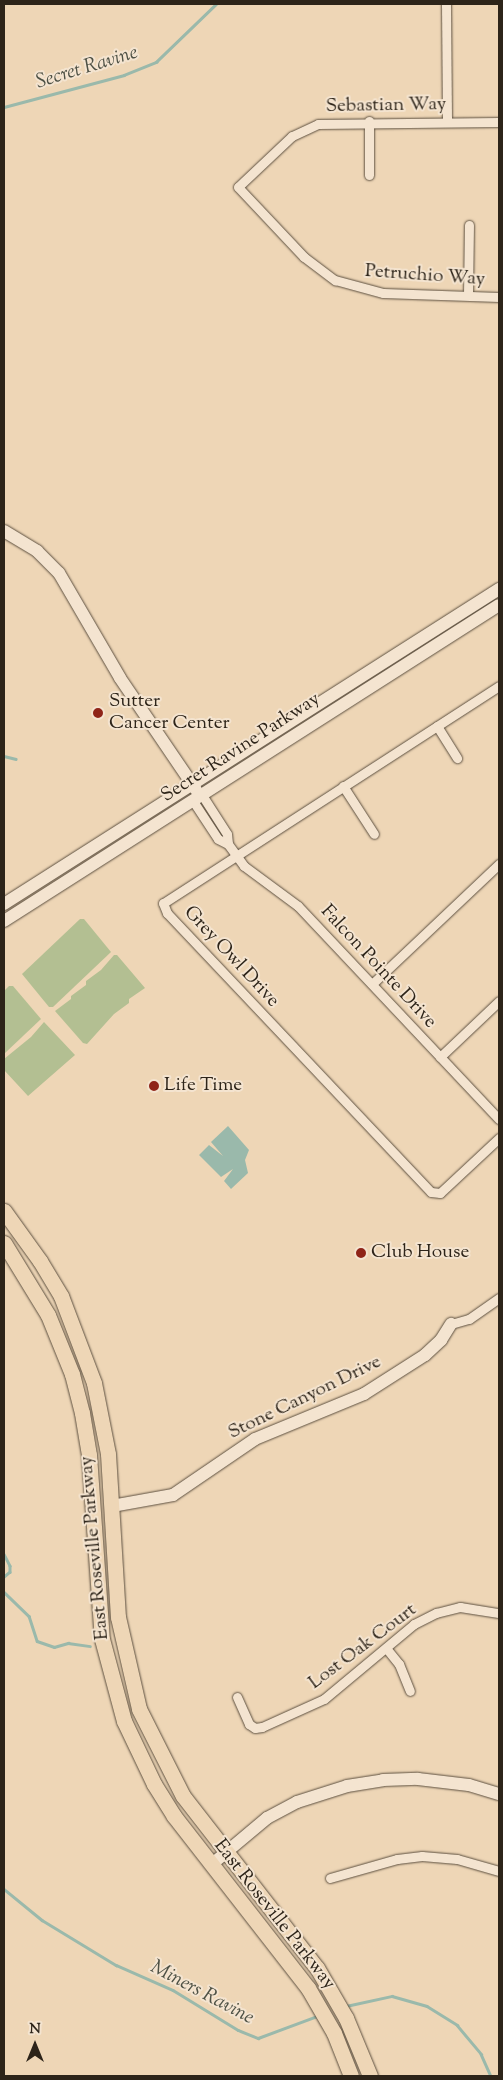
<!DOCTYPE html>
<html>
<head>
<meta charset="utf-8">
<style>
  body { margin:0 }
  #map { position:relative; width:503px; height:2080px; overflow:hidden; background:#eed6b6; font-family:"Sorts Mill Goudy",serif }
  div>[style] { position:absolute }
  [style*='--x'] { left:calc(var(--x)*1px); top:calc(var(--y)*1px); width:calc(var(--w)*1px); rotate:calc(var(--a)*1deg) }
  .green>* { inset:0; background:#b3bf92 }
  .water>* { inset:0; background:#9ab9ab }
  .stream>* { height:2.5px; margin:-1.25px; padding:0 1.25px; transform-origin:1.25px; border-radius:1.25px; background:#9ab9ab }
  .roads { filter:drop-shadow(0 0 1px #5d5040) drop-shadow(0 0 1px #5d5040) }
  .street>* { height:9px; margin:-4.5px; padding:0 4.5px; transform-origin:4.5px; border-radius:4.5px; background:#f4e4d0 }
  .secondary>* { height:12px; margin:-6px; padding:0 6px; transform-origin:6px; border-radius:6px; background:#f4e4d0 }
  .primary>* { height:15px; margin:-7.5px; padding:0 7.5px; transform-origin:7.5px; border-radius:7.5px; background:#eed6b6 }
  .dots>* { width:14px; height:14px; translate:-50% -50%; box-sizing:border-box; border:2px solid #f4e4d0; border-radius:50% }
  span { translate:-50% -50%; white-space:nowrap; text-align:center; line-height:1.15; -webkit-text-stroke:4px #f4e4d0; paint-order:stroke }
  .street-label { font-size:19px; color:#2d2419 }
  .poi-label { font-size:19px; color:#2d2419 }
  .left { translate:0 -50%; text-align:left }
  .water-label { font-size:20px; color:#4e5145; font-style:italic }
  .frame { position:absolute; inset:0; border:5px solid #2d2419; pointer-events:none }
  .north { position:absolute; left:10px; top:2020px; width:50px; height:50px; -webkit-text-stroke:4px #f4e4d0; paint-order:stroke; rotate:0deg; font-size:14px; font-weight:700; line-height:20px; text-align:center; color:#2d2419 }
  .north::after { content:''; display:block; margin:auto; width:18px; height:22px; background:#2d2419; clip-path:polygon(50% 0,100% 100%,50% 72%,0 100%) }
</style>
</head>
<body>
<div id="map">
  <div class="green">
    <div style="clip-path:polygon(80px 919px,84px 919px,111px 952px,53px 1007px,49px 1007px,22px 974px)"></div>
    <div style="clip-path:polygon(114px 955px,117px 955px,145px 988px,129px 999px,129px 1003px,114px 1014px,87px 1044px,83px 1043px,55px 1011px,71px 999px,71px 996px,86px 985px,86px 981px,101px 970px)"></div>
    <div style="clip-path:polygon(9px 986px,13px 986px,41px 1019px,4px 1054px,4px 991px)"></div>
    <div style="clip-path:polygon(44px 1022px,75px 1055px,28px 1096px,4px 1070px,4px 1059px,31px 1037px)"></div>
  </div>
  <div class="water">
    <div style="clip-path:polygon(228px 1126px,249px 1150px,245px 1160px,248px 1173px,231px 1189px,224px 1181px,233px 1169px,221px 1177px,199px 1155px,209px 1145px,223px 1156px,211px 1142px)"></div>
  </div>
  <div class="stream">
    <div style="--x:4;--y:107;--w:124;--a:-14.9"></div>
    <div style="--x:124;--y:75;--w:35;--a:-22"></div>
    <div style="--x:156;--y:62;--w:83;--a:-44"></div>
    <div style="--x:4;--y:756;--w:12;--a:14"></div>
    <div style="--x:4;--y:1554;--w:13;--a:63"></div>
    <div style="--x:10;--y:1566;--w:6;--a:90"></div>
    <div style="--x:10;--y:1572;--w:8;--a:140"></div>
    <div style="--x:4;--y:1592;--w:35;--a:44"></div>
    <div style="--x:29;--y:1616;--w:26;--a:72"></div>
    <div style="--x:37;--y:1641;--w:18;--a:19"></div>
    <div style="--x:54;--y:1647;--w:15;--a:-16"></div>
    <div style="--x:68;--y:1643;--w:22;--a:8"></div>
    <div style="--x:4;--y:1889;--w:49;--a:39.2"></div>
    <div style="--x:42;--y:1920;--w:87;--a:31.3"></div>
    <div style="--x:116;--y:1965;--w:62;--a:23.7"></div>
    <div style="--x:173;--y:1990;--w:76;--a:31.6"></div>
    <div style="--x:238;--y:2030;--w:22;--a:22"></div>
    <div style="--x:258;--y:2038;--w:63;--a:-20.4"></div>
    <div style="--x:346;--y:2006;--w:47;--a:-12.3"></div>
    <div style="--x:392;--y:1996;--w:36;--a:16"></div>
    <div style="--x:427;--y:2006;--w:36;--a:32"></div>
    <div style="--x:457;--y:2025;--w:38;--a:50"></div>
    <div style="--x:481;--y:2054;--w:24;--a:66"></div>
  </div>
  <div class="roads">
    <div class="street">
      <div style="--x:446;--y:4;--w:117;--a:89.5"></div>
      <div style="--x:369;--y:121;--w:54;--a:90"></div>
      <div style="--x:499;--y:122;--w:181;--a:179.4"></div>
      <div style="--x:318;--y:124;--w:29;--a:155"></div>
      <div style="--x:292;--y:136;--w:74;--a:136.6"></div>
      <div style="--x:238;--y:187;--w:96;--a:46.7"></div>
      <div style="--x:304;--y:257;--w:39;--a:37"></div>
      <div style="--x:335;--y:280;--w:50;--a:15.2"></div>
      <div style="--x:383;--y:293;--w:116;--a:2"></div>
      <div style="--x:468;--y:295;--w:70;--a:-89.2"></div>
      <div style="--x:499;--y:686;--w:400;--a:147.1"></div>
      <div style="--x:163;--y:903;--w:11;--a:68"></div>
      <div style="--x:167;--y:913;--w:384;--a:46.6"></div>
      <div style="--x:431;--y:1192;--w:9;--a:6"></div>
      <div style="--x:440;--y:1193;--w:81;--a:-43"></div>
      <div style="--x:437;--y:726;--w:38;--a:58"></div>
      <div style="--x:343;--y:786;--w:57;--a:57.1"></div>
      <div style="--x:202;--y:795;--w:46;--a:57.3"></div>
      <div style="--x:227;--y:834;--w:10;--a:84"></div>
      <div style="--x:193;--y:801;--w:45;--a:56.7"></div>
      <div style="--x:218;--y:839;--w:11;--a:27"></div>
      <div style="--x:228;--y:844;--w:27;--a:54"></div>
      <div style="--x:244;--y:866;--w:67;--a:36.5"></div>
      <div style="--x:298;--y:906;--w:293;--a:46.7"></div>
      <div style="--x:372;--y:984;--w:175;--a:-43.4"></div>
      <div style="--x:440;--y:1057;--w:81;--a:-43.5"></div>
      <div style="--x:451;--y:1324;--w:19;--a:-16"></div>
      <div style="--x:469;--y:1319;--w:37;--a:-35"></div>
      <div style="--x:386;--y:1648;--w:21;--a:51"></div>
      <div style="--x:399;--y:1664;--w:29;--a:68"></div>
      <div style="--x:237;--y:1697;--w:30;--a:66"></div>
      <div style="--x:249;--y:1724;--w:7;--a:34"></div>
      <div style="--x:255;--y:1728;--w:7;--a:-8"></div>
      <div style="--x:262;--y:1727;--w:68;--a:-24.3"></div>
      <div style="--x:324;--y:1699;--w:117;--a:-39.8"></div>
      <div style="--x:414;--y:1624;--w:25;--a:-27"></div>
      <div style="--x:436;--y:1613;--w:25;--a:-14"></div>
      <div style="--x:460;--y:1607;--w:39;--a:9"></div>
      <div style="--x:330;--y:1878;--w:70;--a:-15.8"></div>
      <div style="--x:397;--y:1859;--w:25;--a:-7"></div>
      <div style="--x:422;--y:1856;--w:35;--a:5"></div>
      <div style="--x:457;--y:1859;--w:44;--a:15.9"></div>
    </div>
    <div class="secondary">
      <div style="--x:4;--y:531;--w:39;--a:31"></div>
      <div style="--x:37;--y:551;--w:31;--a:45"></div>
      <div style="--x:59;--y:573;--w:121;--a:59.8"></div>
      <div style="--x:120;--y:678;--w:135;--a:55.8"></div>
      <div style="--x:4;--y:904;--w:587;--a:-32.47"></div>
      <div style="--x:4;--y:921;--w:587;--a:-32.55"></div>
      <div style="--x:112;--y:1506;--w:62;--a:-10.2"></div>
      <div style="--x:173;--y:1495;--w:99;--a:-34.3"></div>
      <div style="--x:255;--y:1439;--w:118;--a:-22.4"></div>
      <div style="--x:364;--y:1394;--w:72;--a:-32.6"></div>
      <div style="--x:425;--y:1355;--w:22;--a:-43"></div>
      <div style="--x:441;--y:1340;--w:19;--a:-58"></div>
      <div style="--x:211;--y:1865;--w:73;--a:-40"></div>
      <div style="--x:267;--y:1818;--w:34;--a:-28"></div>
      <div style="--x:297;--y:1802;--w:52;--a:-17.7"></div>
      <div style="--x:347;--y:1786;--w:36;--a:-9"></div>
      <div style="--x:383;--y:1780;--w:35;--a:-2"></div>
      <div style="--x:418;--y:1779;--w:51;--a:6.7"></div>
      <div style="--x:469;--y:1785;--w:31;--a:17"></div>
    </div>
    <div class="primary">
      <div style="--x:4;--y:1211;--w:62;--a:54.2"></div>
      <div style="--x:40;--y:1261;--w:41;--a:59"></div>
      <div style="--x:61;--y:1296;--w:93;--a:69.2"></div>
      <div style="--x:94;--y:1383;--w:72;--a:78.8"></div>
      <div style="--x:108;--y:1454;--w:163;--a:86.5"></div>
      <div style="--x:118;--y:1617;--w:94;--a:77.1"></div>
      <div style="--x:139;--y:1709;--w:97;--a:63.2"></div>
      <div style="--x:183;--y:1796;--w:218;--a:52.1"></div>
      <div style="--x:317;--y:1968;--w:58;--a:59.9"></div>
      <div style="--x:346;--y:2018;--w:63;--a:67.5"></div>
      <div style="--x:4;--y:1243;--w:84;--a:58.6"></div>
      <div style="--x:48;--y:1315;--w:64;--a:67.9"></div>
      <div style="--x:72;--y:1374;--w:40;--a:75.6"></div>
      <div style="--x:82;--y:1413;--w:43;--a:80.5"></div>
      <div style="--x:89;--y:1455;--w:184;--a:86"></div>
      <div style="--x:102;--y:1639;--w:85;--a:75"></div>
      <div style="--x:124;--y:1721;--w:70;--a:64.5"></div>
      <div style="--x:154;--y:1784;--w:38;--a:58"></div>
      <div style="--x:174;--y:1816;--w:218;--a:52.1"></div>
      <div style="--x:308;--y:1988;--w:52;--a:60"></div>
      <div style="--x:334;--y:2033;--w:46;--a:68.4"></div>
    </div>
  </div>
  <div class="dots">
    <div style="left:98px;top:713px;background:#8f2418"></div>
    <div style="left:154px;top:1086px;background:#8f2418"></div>
    <div style="left:361px;top:1253px;background:#8f2418"></div>
  </div>
  <div class="street-label">
    <span style="left:386px;top:106px;rotate:-1deg">Sebastian Way</span>
    <span style="left:425px;top:276px;rotate:4deg">Petruchio Way</span>
    <span style="left:241px;top:748px;rotate:-33deg">Secret Ravine Parkway</span>
    <span style="left:231px;top:957px;rotate:47deg">Grey Owl Drive</span>
    <span style="left:378px;top:967px;rotate:47deg">Falcon Pointe Drive</span>
    <span style="left:305px;top:1398px;rotate:-26deg">Stone Canyon Drive</span>
    <span style="left:95px;top:1548px;rotate:-95deg">East Roseville Parkway</span>
    <span style="left:363px;top:1647px;rotate:-37deg">Lost Oak Court</span>
    <span style="left:274px;top:1915px;rotate:52deg">East Roseville Parkway</span>
  </div>
  <div class="poi-label">
    <span class="left" style="left:109px;top:713px">Sutter<br>Cancer Center</span>
    <span class="left" style="left:164px;top:1086px">Life Time</span>
    <span class="left" style="left:371px;top:1253px">Club House</span>
  </div>
  <div class="water-label">
    <span style="left:87px;top:68px;rotate:-17deg">Secret Ravine</span>
    <span style="left:202px;top:1993px;rotate:28deg">Miners Ravine</span>
  </div>
  <div class="frame"></div>
  <div class="north">N</div>
</div>
</body>
</html>
